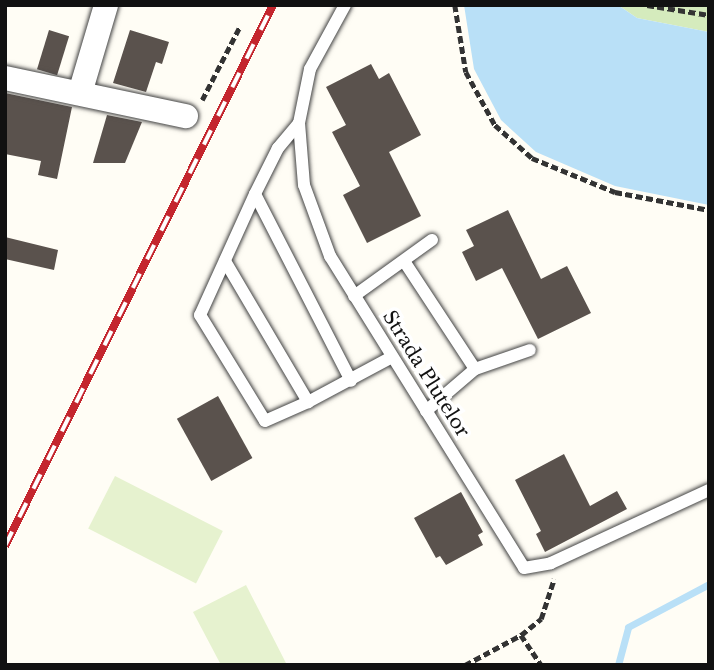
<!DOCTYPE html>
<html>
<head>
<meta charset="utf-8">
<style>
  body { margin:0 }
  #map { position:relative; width:714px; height:670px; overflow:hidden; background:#fffdf5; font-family:"Libre Baskerville",serif }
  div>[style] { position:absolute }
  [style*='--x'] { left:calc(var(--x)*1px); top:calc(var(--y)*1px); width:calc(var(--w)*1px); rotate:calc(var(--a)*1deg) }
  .green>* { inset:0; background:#d5ebbd }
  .pitch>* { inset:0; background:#e6f2cf; transform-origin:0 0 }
  .water>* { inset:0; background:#b9e0f7 }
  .stream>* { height:7px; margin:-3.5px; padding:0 3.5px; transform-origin:3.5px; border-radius:3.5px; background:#b9e0f7 }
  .building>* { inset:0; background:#5a524d; transform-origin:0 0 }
  .path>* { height:4.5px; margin-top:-2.25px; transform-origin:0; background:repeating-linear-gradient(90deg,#333 0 7px,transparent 0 10.5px) }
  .roads { filter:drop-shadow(0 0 2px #444) drop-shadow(0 0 2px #444) }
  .service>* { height:12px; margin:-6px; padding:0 6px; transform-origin:6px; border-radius:6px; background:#fff }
  .minor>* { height:24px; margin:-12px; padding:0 12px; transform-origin:12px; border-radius:12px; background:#fff }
  .rail>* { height:8px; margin-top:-4px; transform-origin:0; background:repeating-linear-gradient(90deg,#fff 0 16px,#c4262e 0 32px); box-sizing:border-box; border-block:2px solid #c4262e }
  span { translate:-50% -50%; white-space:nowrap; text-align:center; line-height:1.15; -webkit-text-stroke:7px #fff; paint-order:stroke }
  .street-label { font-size:19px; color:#111 }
  .frame { position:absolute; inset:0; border:7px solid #111; pointer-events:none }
</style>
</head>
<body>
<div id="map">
  <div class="green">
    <div style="clip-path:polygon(618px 5px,709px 5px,709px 32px,637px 18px)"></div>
  </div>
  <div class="pitch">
    <div style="left:115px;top:476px;width:121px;height:59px;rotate:27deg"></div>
    <div style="clip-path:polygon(246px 585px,287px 665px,221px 665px,193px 612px)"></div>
  </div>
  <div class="water">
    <div style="clip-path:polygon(464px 5px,618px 5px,637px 18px,709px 32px,709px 205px,615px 186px,536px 152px,501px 120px,474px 69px)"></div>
  </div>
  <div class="stream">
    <div style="--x:618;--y:665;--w:39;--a:-75"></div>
    <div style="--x:628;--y:627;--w:92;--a:-28"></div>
  </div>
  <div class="building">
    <div style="left:49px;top:30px;width:21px;height:41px;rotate:17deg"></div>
    <div style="clip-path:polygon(130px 30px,169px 42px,162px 64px,156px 62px,146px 92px,113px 83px)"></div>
    <div style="clip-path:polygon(371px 64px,379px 79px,389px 73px,421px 135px,389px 152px,421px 216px,367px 243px,343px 195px,360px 186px,332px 132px,346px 125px,326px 87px)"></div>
    <div style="clip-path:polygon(5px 93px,72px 107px,57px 179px,38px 175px,41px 161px,5px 154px)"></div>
    <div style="clip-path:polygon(107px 115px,142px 122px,125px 163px,93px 163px)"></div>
    <div style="clip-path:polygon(508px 210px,541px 279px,567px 266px,591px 313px,538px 339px,502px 268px,476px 281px,462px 252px,474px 246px,466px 230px)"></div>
    <div style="clip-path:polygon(5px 237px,58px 250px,54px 270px,5px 259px)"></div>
    <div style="left:218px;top:396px;width:71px;height:47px;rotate:61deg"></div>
    <div style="clip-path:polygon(564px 454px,590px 506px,617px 491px,627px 509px,545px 552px,536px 534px,541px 531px,515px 480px)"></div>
    <div style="clip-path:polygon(461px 492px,483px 532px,478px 535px,483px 545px,446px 565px,440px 556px,436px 558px,414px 518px)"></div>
  </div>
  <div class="path">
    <div style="--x:455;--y:5;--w:68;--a:80.7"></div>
    <div style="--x:466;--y:72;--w:60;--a:61.3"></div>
    <div style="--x:495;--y:125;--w:50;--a:41.7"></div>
    <div style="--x:532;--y:158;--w:90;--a:22.3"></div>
    <div style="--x:615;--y:192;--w:96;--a:10.8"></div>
    <div style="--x:647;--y:5;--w:63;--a:9.2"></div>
    <div style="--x:202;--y:100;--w:83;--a:-62.8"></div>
    <div style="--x:521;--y:635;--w:36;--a:56"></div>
    <div style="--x:465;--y:665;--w:64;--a:-28.2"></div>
    <div style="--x:521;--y:635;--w:26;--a:-39"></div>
    <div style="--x:541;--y:619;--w:42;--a:-72"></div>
  </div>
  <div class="roads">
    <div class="service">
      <div style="--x:345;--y:5;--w:73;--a:118.7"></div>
      <div style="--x:310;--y:69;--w:55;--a:101.5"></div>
      <div style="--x:299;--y:123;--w:62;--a:85.4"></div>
      <div style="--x:304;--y:185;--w:76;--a:69.9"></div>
      <div style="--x:330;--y:256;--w:367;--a:58.1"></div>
      <div style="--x:524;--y:568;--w:27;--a:-10"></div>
      <div style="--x:551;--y:563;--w:174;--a:-24.8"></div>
      <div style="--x:299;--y:123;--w:33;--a:130"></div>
      <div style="--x:278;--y:148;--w:51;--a:116.6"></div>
      <div style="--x:255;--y:194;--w:210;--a:62.8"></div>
      <div style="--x:255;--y:194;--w:133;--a:114.4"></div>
      <div style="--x:200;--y:315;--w:124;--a:58.5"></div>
      <div style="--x:265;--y:421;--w:47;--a:-23.8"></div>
      <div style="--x:225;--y:261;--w:164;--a:59.5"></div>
      <div style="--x:308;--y:402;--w:95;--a:-28.2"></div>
      <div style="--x:404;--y:261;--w:129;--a:56.7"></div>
      <div style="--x:354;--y:296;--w:96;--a:-35.7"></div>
      <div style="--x:426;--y:411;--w:65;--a:-40.6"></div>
      <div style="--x:475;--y:369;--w:58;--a:-19.1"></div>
    </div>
    <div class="minor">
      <div style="--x:5;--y:78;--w:185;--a:11.9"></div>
      <div style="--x:80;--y:93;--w:92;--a:-73.5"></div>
    </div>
  </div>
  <div class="rail">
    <div style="--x:5;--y:546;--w:604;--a:-63.65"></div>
  </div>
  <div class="street-label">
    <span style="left:426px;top:374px;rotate:58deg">Strada Plutelor</span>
  </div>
  <div class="frame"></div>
</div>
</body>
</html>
